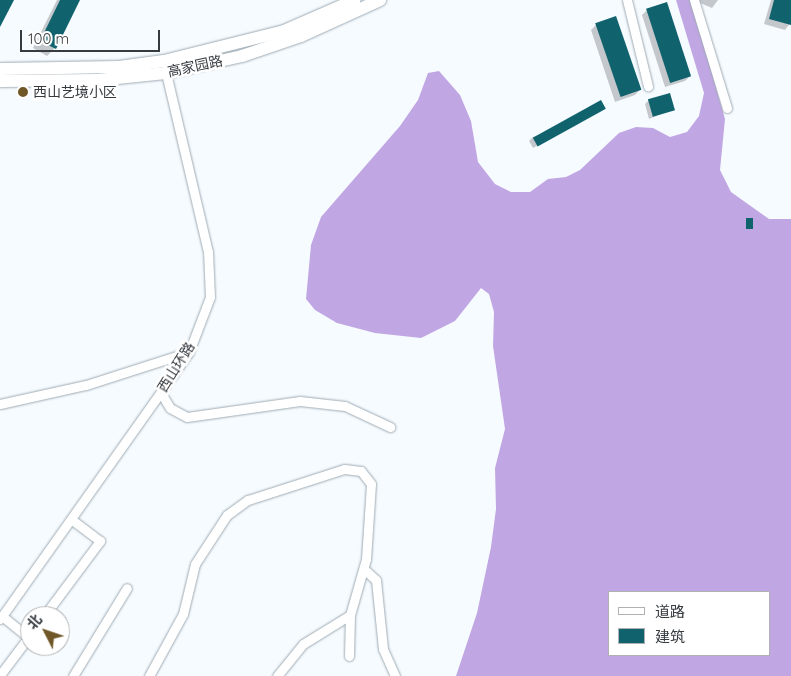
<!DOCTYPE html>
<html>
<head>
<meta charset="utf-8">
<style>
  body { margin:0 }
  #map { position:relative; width:791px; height:676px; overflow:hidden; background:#f6fbff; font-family:Quicksand,"Noto Sans SC",sans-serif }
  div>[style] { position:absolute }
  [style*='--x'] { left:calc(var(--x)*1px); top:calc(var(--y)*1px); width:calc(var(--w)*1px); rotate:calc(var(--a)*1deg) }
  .forest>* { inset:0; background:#c1a6e4 }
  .shadow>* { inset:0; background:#0003 }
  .building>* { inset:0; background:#10626d; transform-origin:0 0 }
  .roads { filter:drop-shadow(0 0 1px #9eabb4) drop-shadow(0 0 1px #9eabb4) }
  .street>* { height:9px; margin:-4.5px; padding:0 4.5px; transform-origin:4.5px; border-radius:4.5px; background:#fff }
  .secondary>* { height:12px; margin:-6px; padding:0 6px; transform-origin:6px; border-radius:6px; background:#fff }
  .dots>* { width:14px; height:14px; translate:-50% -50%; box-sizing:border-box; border:2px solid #fff; border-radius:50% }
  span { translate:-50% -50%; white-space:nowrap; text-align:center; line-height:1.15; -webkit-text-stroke:5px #fff; paint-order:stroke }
  .street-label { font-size:14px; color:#363b3f }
  .poi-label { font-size:14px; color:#363b3f }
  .left { translate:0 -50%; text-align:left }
  .legend { position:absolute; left:608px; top:591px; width:162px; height:65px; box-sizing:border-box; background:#fff; border:1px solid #afb1b2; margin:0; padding:6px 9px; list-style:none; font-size:15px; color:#363b3f }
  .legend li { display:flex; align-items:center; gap:10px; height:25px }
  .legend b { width:25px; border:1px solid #afb1b2 }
  .north { position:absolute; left:20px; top:606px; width:50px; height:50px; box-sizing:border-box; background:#fff; border:1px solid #afb1b2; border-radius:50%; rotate:311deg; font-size:14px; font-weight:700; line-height:20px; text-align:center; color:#363b3f }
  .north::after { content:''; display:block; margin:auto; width:18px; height:22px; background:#705728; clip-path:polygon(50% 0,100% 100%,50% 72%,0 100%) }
  .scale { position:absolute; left:20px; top:30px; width:140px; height:22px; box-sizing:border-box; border:2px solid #363b3f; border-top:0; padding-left:6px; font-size:15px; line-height:18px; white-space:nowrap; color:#363b3f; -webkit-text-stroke:4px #fff; paint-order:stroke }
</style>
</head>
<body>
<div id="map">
  <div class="forest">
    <div style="clip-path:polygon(evenodd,676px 0,691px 0,725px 119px,720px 170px,731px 192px,769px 219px,791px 219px,791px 676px,456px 676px,477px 613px,491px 547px,496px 509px,495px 468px,505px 429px,493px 346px,494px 312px,489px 294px,481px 288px,455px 321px,421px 338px,375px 333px,337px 323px,315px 310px,306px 299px,311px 245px,321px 217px,400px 126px,418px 100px,428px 73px,439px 71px,460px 95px,471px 121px,478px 162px,495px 184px,511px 192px,530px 192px,548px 179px,566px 177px,580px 170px,619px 133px,636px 127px,653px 128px,670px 137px,687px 132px,699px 116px,704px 93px,676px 0,610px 592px,770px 592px,770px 655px,610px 655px,610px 592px)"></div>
  </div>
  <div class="shadow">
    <div style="clip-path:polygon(57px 0,79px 0,55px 48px,47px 56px,33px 48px)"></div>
    <div style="clip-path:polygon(693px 0,718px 0,712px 8px)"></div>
    <div style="clip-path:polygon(771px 0,791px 0,791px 22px,785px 30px,764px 24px)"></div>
    <div style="clip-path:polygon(647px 10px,690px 76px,685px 81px,665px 87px,642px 15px)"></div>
    <div style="clip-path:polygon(596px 25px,640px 90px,635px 95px,615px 102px,591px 30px)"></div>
    <div style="clip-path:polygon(649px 100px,673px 109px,649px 119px,645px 104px)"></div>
    <div style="clip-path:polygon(604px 109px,533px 148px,529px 141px,533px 137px)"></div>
  </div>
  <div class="building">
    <div style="clip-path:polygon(0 0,14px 0,0 27px)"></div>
    <div style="clip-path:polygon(60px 0,80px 0,56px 49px,40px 41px)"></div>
    <div style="clip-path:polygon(774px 0,791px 0,791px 25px,769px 19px)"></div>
    <div style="left:667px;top:2px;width:78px;height:22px;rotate:72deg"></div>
    <div style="left:616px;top:16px;width:78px;height:22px;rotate:71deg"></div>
    <div style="left:670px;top:93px;width:18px;height:23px;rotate:74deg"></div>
    <div style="left:601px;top:100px;width:10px;height:78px;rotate:61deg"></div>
    <div style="left:746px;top:218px;width:7px;height:11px"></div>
  </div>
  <div class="roads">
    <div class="street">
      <div style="--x:627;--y:0;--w:89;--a:76.3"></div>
      <div style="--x:694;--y:0;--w:113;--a:73"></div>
      <div style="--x:161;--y:393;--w:17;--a:59"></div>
      <div style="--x:170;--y:408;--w:19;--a:28"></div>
      <div style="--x:187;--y:417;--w:114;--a:-8.1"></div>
      <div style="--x:300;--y:401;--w:45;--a:6.3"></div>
      <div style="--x:345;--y:406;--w:50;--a:25"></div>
      <div style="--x:0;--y:404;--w:88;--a:-12.5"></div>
      <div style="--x:86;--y:385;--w:108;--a:-17.8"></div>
      <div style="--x:364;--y:569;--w:16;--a:43"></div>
      <div style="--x:376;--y:580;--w:69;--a:84.2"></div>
      <div style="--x:383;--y:649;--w:30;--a:66"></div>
      <div style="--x:2;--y:616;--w:33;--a:39"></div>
      <div style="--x:44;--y:616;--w:94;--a:-53.3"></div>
      <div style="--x:100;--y:541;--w:35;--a:-143"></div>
      <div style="--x:0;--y:619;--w:327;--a:-54.7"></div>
      <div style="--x:189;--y:352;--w:59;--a:-69.1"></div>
      <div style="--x:210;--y:297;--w:45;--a:-92.5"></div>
      <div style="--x:208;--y:252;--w:184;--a:-103.2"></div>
      <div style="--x:349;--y:656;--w:41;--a:-88.6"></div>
      <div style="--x:0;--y:675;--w:50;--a:-53.1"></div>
      <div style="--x:73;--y:676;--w:103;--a:-58.5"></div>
      <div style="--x:149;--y:676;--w:71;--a:-61.3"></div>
      <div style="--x:183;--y:614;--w:51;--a:-76.5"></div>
      <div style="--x:195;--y:564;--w:59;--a:-56.9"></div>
      <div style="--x:227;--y:515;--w:26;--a:-36"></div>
      <div style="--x:248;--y:500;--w:101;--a:-17.9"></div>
      <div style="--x:344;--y:469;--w:17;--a:7"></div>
      <div style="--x:361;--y:471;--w:16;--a:52"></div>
      <div style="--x:371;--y:484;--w:75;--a:93.8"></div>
      <div style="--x:366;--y:559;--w:58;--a:105.9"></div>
      <div style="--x:350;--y:615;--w:55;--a:148.3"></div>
      <div style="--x:303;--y:644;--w:41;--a:129.1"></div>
    </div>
    <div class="secondary">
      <div style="--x:0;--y:69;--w:119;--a:-1"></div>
      <div style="--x:119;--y:67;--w:45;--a:-7.6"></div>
      <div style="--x:164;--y:61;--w:124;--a:-14"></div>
      <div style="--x:284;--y:31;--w:77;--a:-23.6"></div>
      <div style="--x:0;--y:81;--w:98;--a:-0.6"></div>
      <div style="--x:98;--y:80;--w:68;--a:-5.9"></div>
      <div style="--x:166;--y:73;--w:78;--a:-12.6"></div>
      <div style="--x:242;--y:56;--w:62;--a:-18.7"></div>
      <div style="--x:301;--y:36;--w:87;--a:-24.5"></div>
    </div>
  </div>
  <div class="dots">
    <div style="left:23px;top:92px;background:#705728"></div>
  </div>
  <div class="street-label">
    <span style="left:195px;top:66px;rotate:-12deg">高家园路</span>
    <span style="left:176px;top:367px;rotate:-58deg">西山环路</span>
  </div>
  <div class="poi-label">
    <span class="left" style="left:33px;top:92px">西山艺境小区</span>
  </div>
  <ul class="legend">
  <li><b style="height:6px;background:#fff"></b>道路</li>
  <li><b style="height:14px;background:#10626d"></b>建筑</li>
  </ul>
  <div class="north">北</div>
  <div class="scale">100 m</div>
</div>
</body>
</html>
